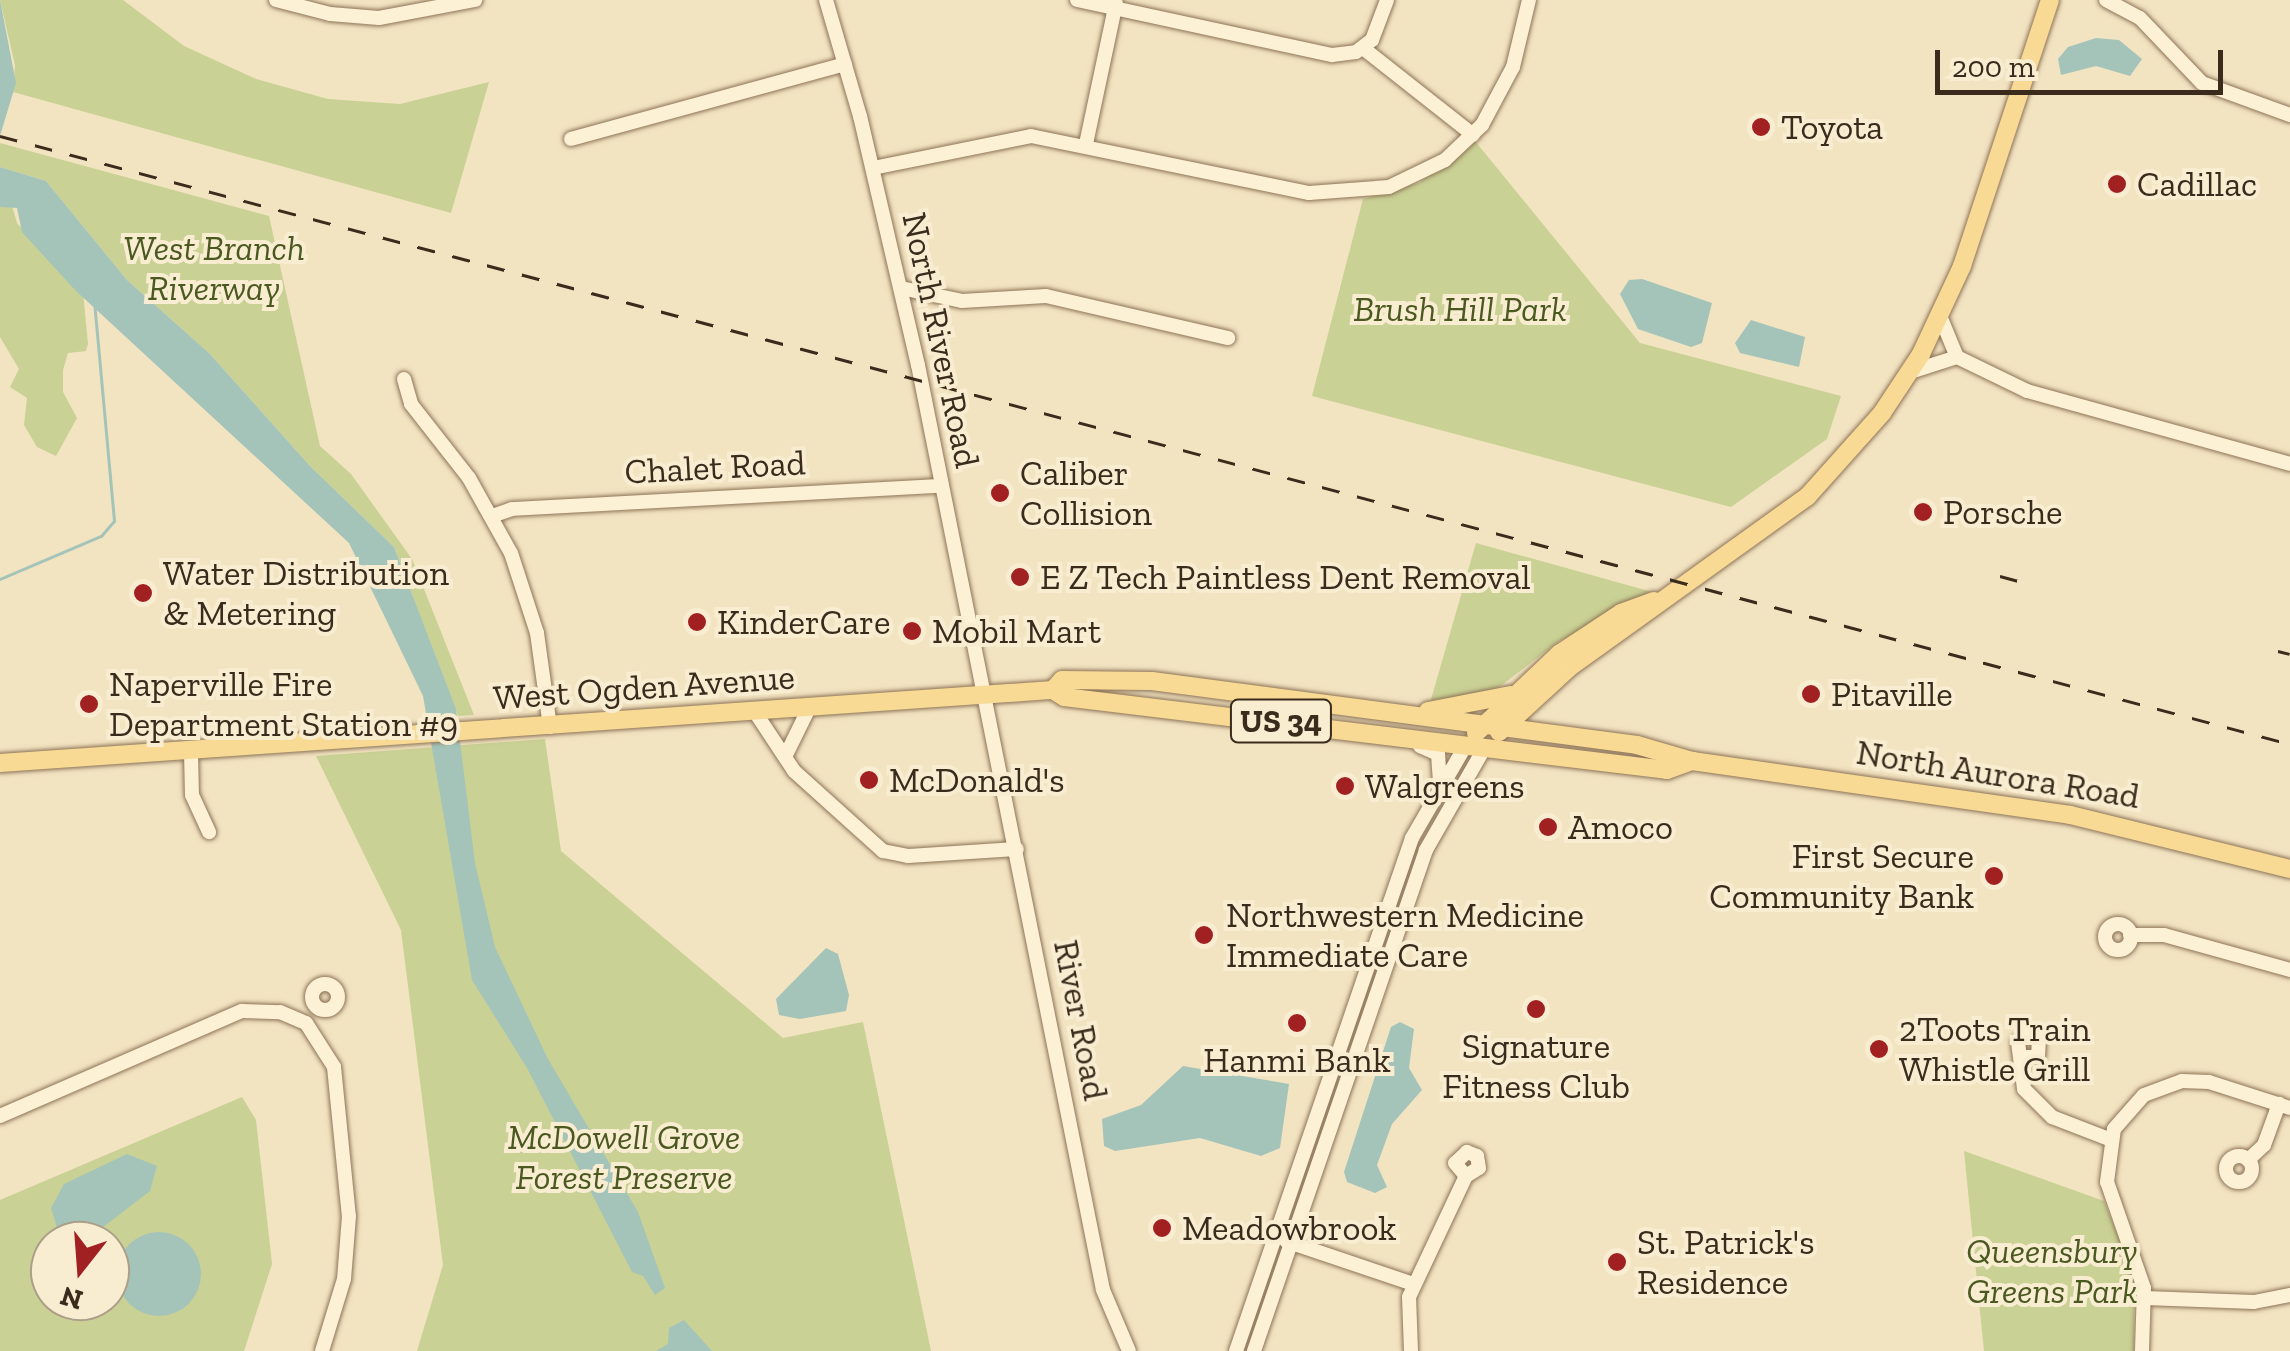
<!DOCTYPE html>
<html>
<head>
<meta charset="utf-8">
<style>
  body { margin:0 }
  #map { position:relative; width:2290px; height:1351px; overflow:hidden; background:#f2e3c1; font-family:"Zilla Slab",serif }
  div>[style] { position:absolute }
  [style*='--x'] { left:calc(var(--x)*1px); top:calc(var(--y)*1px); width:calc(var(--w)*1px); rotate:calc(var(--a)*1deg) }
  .green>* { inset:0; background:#c9d194 }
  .water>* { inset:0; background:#a4c4ba }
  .round { border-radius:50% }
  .stream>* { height:2.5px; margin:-1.25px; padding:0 1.25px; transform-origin:1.25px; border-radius:1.25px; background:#a4c4ba }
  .roads { filter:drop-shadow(0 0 2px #8d7457) drop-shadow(0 0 2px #8d7457) }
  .minor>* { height:14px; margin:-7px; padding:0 7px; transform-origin:7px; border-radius:7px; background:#fcf0d5 }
  .minor>.ring { margin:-7px; padding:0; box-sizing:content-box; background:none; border:14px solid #fcf0d5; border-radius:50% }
  .major>* { height:18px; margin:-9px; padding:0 9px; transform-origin:9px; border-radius:9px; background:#f8da95 }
  .rail>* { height:2.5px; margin-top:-1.25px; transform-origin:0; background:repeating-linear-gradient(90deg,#3b2b1c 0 18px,transparent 0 36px) }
  .dots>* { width:28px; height:28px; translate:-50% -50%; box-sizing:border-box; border:5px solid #f8edd1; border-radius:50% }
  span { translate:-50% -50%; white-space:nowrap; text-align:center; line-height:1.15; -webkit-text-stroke:8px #f8edd1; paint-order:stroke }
  .shield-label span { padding:2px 8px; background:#f8edd1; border:2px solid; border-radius:8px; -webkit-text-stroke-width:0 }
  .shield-label { font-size:32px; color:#3b2b1c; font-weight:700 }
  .poi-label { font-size:35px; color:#3b2b1c }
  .left { translate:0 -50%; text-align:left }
  .right { translate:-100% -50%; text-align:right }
  .park-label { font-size:35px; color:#4b5921; font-style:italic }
  .street-label { font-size:35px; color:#3b2b1c }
  .north { position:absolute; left:30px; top:1221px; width:100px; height:100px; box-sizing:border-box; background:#f8edd1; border:2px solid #ac9f89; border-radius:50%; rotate:197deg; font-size:28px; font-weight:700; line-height:40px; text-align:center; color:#3b2b1c }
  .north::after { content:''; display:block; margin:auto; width:35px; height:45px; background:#a12122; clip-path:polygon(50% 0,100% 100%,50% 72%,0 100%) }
  .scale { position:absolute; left:1935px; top:50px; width:288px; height:45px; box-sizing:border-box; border:5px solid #3b2b1c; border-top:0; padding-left:12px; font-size:30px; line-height:35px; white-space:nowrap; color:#3b2b1c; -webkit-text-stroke:8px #f8edd1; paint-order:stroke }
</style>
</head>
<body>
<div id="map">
  <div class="green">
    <div style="clip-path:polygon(0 0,123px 0,184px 46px,256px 79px,328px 99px,400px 104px,489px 82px,451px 213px,13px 92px,15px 65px)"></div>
    <div style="clip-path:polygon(1475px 141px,1640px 343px,1841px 396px,1827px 439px,1731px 507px,1312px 396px,1363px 199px,1419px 183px)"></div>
    <div style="clip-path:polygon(0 143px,269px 216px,320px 446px,351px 474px,412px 559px,474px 715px,458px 716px,394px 547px,310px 466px,209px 353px,127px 280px,46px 181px,0 167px)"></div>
    <div style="clip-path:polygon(12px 206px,17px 223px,83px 292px,88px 344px,86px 351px,68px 353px,63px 370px,63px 392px,77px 418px,56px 456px,37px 447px,24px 425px,27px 398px,10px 387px,19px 369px,0 337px,0 207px)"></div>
    <div style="clip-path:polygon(1476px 543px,1656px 593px,1559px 641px,1494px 691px,1430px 703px)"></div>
    <div style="clip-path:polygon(545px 739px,561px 851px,783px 1038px,863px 1022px,931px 1351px,417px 1351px,443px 1265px,401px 930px,316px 756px)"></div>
    <div style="clip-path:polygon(evenodd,242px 1097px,256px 1120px,272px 1264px,244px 1351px,0 1351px,0 1200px,242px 1097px,50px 1241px,110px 1241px,110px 1301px,50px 1301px,50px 1241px)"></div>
    <div style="clip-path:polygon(1964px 1151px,2104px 1201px,2134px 1277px,2134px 1351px,1984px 1351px)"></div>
  </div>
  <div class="water">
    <div style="clip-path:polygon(0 0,16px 83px,0 136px)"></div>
    <div style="clip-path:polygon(2096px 38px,2119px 40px,2142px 59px,2130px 76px,2096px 66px,2061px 75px,2058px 59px,2068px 47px)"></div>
    <div style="clip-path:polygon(0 167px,46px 181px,127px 280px,209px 353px,310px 466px,394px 547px,456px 709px,475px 863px,495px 947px,548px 1059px,638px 1212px,665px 1288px,655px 1295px,643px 1276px,632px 1272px,527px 1068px,472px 980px,423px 696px,349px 543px,75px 290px,22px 232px,17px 208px,0 207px)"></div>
    <div style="clip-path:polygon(1642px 279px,1712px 303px,1702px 343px,1691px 347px,1638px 329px,1620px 294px,1629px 280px)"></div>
    <div style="clip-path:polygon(1751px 320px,1805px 337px,1799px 367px,1740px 353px,1735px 343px)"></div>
    <div style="clip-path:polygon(826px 948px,838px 954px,849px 995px,846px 1011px,800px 1019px,779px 1015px,776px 999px)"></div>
    <div style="clip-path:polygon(1400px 1022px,1414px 1029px,1409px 1068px,1422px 1090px,1392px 1124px,1377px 1165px,1387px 1187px,1375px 1193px,1347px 1182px,1344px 1172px,1391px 1027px)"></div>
    <div style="clip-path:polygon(1183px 1066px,1289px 1084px,1280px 1148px,1261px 1156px,1200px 1138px,1115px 1151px,1104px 1146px,1102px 1119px,1141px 1105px)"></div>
    <div style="clip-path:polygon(127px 1154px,157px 1166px,150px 1191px,85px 1241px,60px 1237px,51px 1208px,64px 1184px)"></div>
    <div class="round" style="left:117px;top:1232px;width:84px;height:84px"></div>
    <div style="clip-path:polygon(684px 1320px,712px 1351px,656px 1351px,668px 1344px,669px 1328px)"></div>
  </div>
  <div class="stream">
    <div style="--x:0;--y:579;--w:110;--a:-23.1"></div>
    <div style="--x:101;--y:536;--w:20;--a:-49"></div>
    <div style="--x:114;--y:521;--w:219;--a:-95.2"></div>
  </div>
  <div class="roads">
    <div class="minor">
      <div style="--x:276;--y:0;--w:56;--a:14.5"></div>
      <div style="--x:330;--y:14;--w:49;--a:4.7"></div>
      <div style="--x:379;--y:18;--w:98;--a:-10.6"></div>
      <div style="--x:826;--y:0;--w:121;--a:73.7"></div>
      <div style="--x:860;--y:116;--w:256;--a:76.9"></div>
      <div style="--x:918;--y:365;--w:943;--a:78.69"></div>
      <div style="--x:1103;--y:1290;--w:66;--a:66.9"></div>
      <div style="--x:1077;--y:0;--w:261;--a:12.2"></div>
      <div style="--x:1332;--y:55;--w:24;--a:-7"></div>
      <div style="--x:1356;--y:52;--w:20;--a:-37"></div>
      <div style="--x:1372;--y:40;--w:43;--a:-69.4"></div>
      <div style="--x:2106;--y:0;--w:38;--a:28"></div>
      <div style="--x:2140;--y:18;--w:90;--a:46.4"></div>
      <div style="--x:2202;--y:83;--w:94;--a:20"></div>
      <div style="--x:1363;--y:48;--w:140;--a:38.3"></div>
      <div style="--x:571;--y:139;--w:284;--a:-15.3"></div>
      <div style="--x:1086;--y:144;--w:144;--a:-78"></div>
      <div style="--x:873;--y:168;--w:161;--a:-11.4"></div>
      <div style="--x:1031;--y:136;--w:284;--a:11.6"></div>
      <div style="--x:1309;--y:193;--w:80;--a:-4.3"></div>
      <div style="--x:1389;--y:187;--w:62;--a:-25.7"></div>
      <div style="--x:1445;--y:160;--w:51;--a:-43.4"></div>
      <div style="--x:1482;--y:125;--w:66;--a:-61.9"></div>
      <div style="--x:1513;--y:67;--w:69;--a:-76.6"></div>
      <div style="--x:901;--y:288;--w:62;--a:12"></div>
      <div style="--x:962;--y:301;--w:84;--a:-3.4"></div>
      <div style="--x:1046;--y:296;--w:187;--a:13"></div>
      <div style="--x:1940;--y:316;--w:44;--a:67.5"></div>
      <div style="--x:1957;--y:357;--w:78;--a:25.9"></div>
      <div style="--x:2027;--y:391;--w:273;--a:15.5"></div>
      <div style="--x:1910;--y:372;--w:49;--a:-17.7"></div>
      <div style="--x:404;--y:379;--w:26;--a:74"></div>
      <div style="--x:411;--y:404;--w:94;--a:51.9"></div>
      <div style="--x:469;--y:478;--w:86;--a:60.8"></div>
      <div style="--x:511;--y:553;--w:84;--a:72"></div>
      <div style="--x:537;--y:633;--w:95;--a:82.1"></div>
      <div style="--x:492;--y:516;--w:21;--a:-19"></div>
      <div style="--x:512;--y:509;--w:430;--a:-3.1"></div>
      <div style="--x:755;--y:712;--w:71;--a:56.5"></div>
      <div style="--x:794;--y:771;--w:120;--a:42"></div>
      <div style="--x:883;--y:851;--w:25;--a:11"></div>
      <div style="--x:908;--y:856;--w:109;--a:-3.7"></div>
      <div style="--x:1420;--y:746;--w:20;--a:24"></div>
      <div style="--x:1438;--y:754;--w:28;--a:86"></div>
      <div style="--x:191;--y:752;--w:43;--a:88.7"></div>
      <div style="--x:192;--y:795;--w:41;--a:65.3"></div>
      <div style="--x:785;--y:757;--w:55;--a:-63.9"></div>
      <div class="ring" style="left:2105px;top:924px;width:12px;height:12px"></div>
      <div style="--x:2130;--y:935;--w:34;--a:0"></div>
      <div style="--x:2164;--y:935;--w:131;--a:15.5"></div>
      <div class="ring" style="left:312px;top:984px;width:12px;height:12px"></div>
      <div style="--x:2022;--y:1057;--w:16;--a:0"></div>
      <div style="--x:2038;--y:1057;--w:19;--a:-87"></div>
      <div style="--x:2039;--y:1038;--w:11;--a:-165"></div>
      <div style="--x:2028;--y:1035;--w:12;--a:145"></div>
      <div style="--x:2018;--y:1042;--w:47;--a:82.7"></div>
      <div style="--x:2024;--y:1089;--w:40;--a:45"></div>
      <div style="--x:2052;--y:1117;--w:61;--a:21.1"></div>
      <div style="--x:0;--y:1116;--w:264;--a:-23.5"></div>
      <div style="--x:242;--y:1011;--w:38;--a:2"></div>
      <div style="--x:280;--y:1012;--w:28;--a:23"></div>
      <div style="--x:306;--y:1023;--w:52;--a:57.5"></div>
      <div style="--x:334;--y:1067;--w:150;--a:84.3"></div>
      <div style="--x:349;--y:1216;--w:63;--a:94.5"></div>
      <div style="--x:344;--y:1279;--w:75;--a:107"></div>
      <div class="ring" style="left:2226px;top:1156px;width:12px;height:12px"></div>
      <div style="--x:2248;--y:1160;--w:22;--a:-43"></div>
      <div style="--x:2264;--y:1145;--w:44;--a:-69.9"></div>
      <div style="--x:1286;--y:1241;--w:134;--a:18.7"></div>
      <div style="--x:2145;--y:1298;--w:109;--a:2.1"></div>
      <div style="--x:2254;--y:1302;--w:37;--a:-11"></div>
      <div style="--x:1236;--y:1351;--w:542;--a:-71.06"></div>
      <div style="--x:1412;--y:838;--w:108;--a:-59.9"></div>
      <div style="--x:1254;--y:1351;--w:530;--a:-71.05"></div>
      <div style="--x:1426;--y:850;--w:119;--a:-60.2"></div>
      <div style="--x:1411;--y:1351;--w:54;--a:-92.1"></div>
      <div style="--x:1409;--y:1297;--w:134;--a:-64.8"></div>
      <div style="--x:1466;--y:1176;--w:15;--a:-32"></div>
      <div style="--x:1479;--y:1168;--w:12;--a:-99"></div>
      <div style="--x:1477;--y:1156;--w:11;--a:-158"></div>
      <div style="--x:1467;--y:1152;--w:16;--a:137"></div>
      <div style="--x:1455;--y:1163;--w:17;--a:50"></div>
      <div style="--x:2142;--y:1351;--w:63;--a:-88.2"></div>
      <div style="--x:2144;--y:1288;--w:112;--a:-109.2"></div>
      <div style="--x:2107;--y:1182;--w:53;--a:-82.5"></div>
      <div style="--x:2114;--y:1129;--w:45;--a:-48.6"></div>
      <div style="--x:2144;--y:1095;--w:40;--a:-20.2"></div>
      <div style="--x:2182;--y:1081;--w:27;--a:2"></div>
      <div style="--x:2209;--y:1082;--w:85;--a:17.8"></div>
    </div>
    <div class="major">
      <div style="--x:1053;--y:690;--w:13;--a:-48"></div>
      <div style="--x:1062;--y:680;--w:90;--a:0.6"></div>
      <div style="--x:1152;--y:681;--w:489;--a:7.5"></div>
      <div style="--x:1637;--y:745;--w:57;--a:16.2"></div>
      <div style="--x:1692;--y:761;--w:382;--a:8.1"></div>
      <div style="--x:2070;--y:815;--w:227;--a:13.8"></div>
      <div style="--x:1428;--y:711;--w:84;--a:-11"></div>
      <div style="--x:1499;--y:732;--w:96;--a:-42.5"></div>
      <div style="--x:1570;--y:667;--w:292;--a:-35.7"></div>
      <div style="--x:1807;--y:497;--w:113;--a:-48.2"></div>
      <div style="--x:1882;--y:413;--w:71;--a:-56.5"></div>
      <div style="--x:1921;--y:354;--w:97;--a:-65"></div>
      <div style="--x:1962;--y:266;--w:280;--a:-71.7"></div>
      <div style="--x:1476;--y:733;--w:115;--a:-43.6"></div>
      <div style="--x:1559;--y:654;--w:74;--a:-33.5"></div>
      <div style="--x:1621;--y:613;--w:35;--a:-20"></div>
      <div style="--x:0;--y:763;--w:1056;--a:-3.97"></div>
      <div style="--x:1053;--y:690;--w:13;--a:32"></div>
      <div style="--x:1064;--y:697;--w:607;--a:6.9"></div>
      <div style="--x:1667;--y:770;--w:27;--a:-20"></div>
    </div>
  </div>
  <div class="rail">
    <div style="--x:0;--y:136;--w:2369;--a:14.87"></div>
    <div style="--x:2000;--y:576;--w:24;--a:15"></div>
    <div style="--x:2278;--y:651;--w:12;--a:14"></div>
  </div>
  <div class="dots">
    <div style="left:1761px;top:127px;background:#a12122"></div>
    <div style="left:2117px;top:184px;background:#a12122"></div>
    <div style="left:1000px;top:493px;background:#a12122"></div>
    <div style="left:1923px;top:512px;background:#a12122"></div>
    <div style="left:1020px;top:577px;background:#a12122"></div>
    <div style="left:143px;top:593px;background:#a12122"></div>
    <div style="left:697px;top:622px;background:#a12122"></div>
    <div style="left:912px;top:631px;background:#a12122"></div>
    <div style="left:1811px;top:694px;background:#a12122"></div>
    <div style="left:89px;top:704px;background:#a12122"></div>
    <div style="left:869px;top:780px;background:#a12122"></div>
    <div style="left:1345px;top:786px;background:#a12122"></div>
    <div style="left:1548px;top:827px;background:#a12122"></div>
    <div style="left:1994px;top:876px;background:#a12122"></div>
    <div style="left:1204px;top:935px;background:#a12122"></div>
    <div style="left:1536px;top:1009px;background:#a12122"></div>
    <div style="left:1297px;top:1023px;background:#a12122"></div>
    <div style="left:1879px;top:1049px;background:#a12122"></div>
    <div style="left:1162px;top:1228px;background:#a12122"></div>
    <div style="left:1617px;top:1262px;background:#a12122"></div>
  </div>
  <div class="shield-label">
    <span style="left:1281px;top:721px">US 34</span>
  </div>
  <div class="poi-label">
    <span class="left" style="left:1781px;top:127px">Toyota</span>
    <span class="left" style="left:2137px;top:184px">Cadillac</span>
    <span class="left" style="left:1020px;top:493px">Caliber<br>Collision</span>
    <span class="left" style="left:1943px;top:512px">Porsche</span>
    <span class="left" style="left:163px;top:593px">Water Distribution<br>&amp; Metering</span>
    <span class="left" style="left:1040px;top:577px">E Z Tech Paintless Dent Removal</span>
    <span class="left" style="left:717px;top:622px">KinderCare</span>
    <span class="left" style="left:932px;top:631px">Mobil Mart</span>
    <span class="left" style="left:109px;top:704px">Naperville Fire<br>Department Station #9</span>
    <span class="left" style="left:1831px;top:694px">Pitaville</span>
    <span class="left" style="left:889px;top:780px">McDonald's</span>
    <span class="left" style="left:1365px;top:786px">Walgreens</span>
    <span class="left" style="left:1568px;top:827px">Amoco</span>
    <span class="right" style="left:1974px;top:876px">First Secure<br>Community Bank</span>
    <span class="left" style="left:1226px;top:935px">Northwestern Medicine<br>Immediate Care</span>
    <span class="left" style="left:1899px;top:1049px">2Toots Train<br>Whistle Grill</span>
    <span style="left:1536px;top:1066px">Signature<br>Fitness Club</span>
    <span style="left:1297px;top:1060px">Hanmi Bank</span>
    <span class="left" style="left:1182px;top:1228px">Meadowbrook</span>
    <span class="left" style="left:1637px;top:1262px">St. Patrick's<br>Residence</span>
  </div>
  <div class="park-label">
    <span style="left:214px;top:268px">West Branch<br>Riverway</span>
    <span style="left:1460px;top:309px">Brush Hill Park</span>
    <span style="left:624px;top:1157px">McDowell Grove<br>Forest Preserve</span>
    <span style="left:2052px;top:1271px">Queensbury<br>Greens Park</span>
  </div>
  <div class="street-label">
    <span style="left:941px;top:340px;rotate:78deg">North River Road</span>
    <span style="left:715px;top:467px;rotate:-3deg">Chalet Road</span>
    <span style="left:644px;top:687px;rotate:-4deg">West Ogden Avenue</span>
    <span style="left:1998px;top:774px;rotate:9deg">North Aurora Road</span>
    <span style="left:1081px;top:1020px;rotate:79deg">River Road</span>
  </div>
  <div class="north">N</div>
  <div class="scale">200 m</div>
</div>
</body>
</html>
